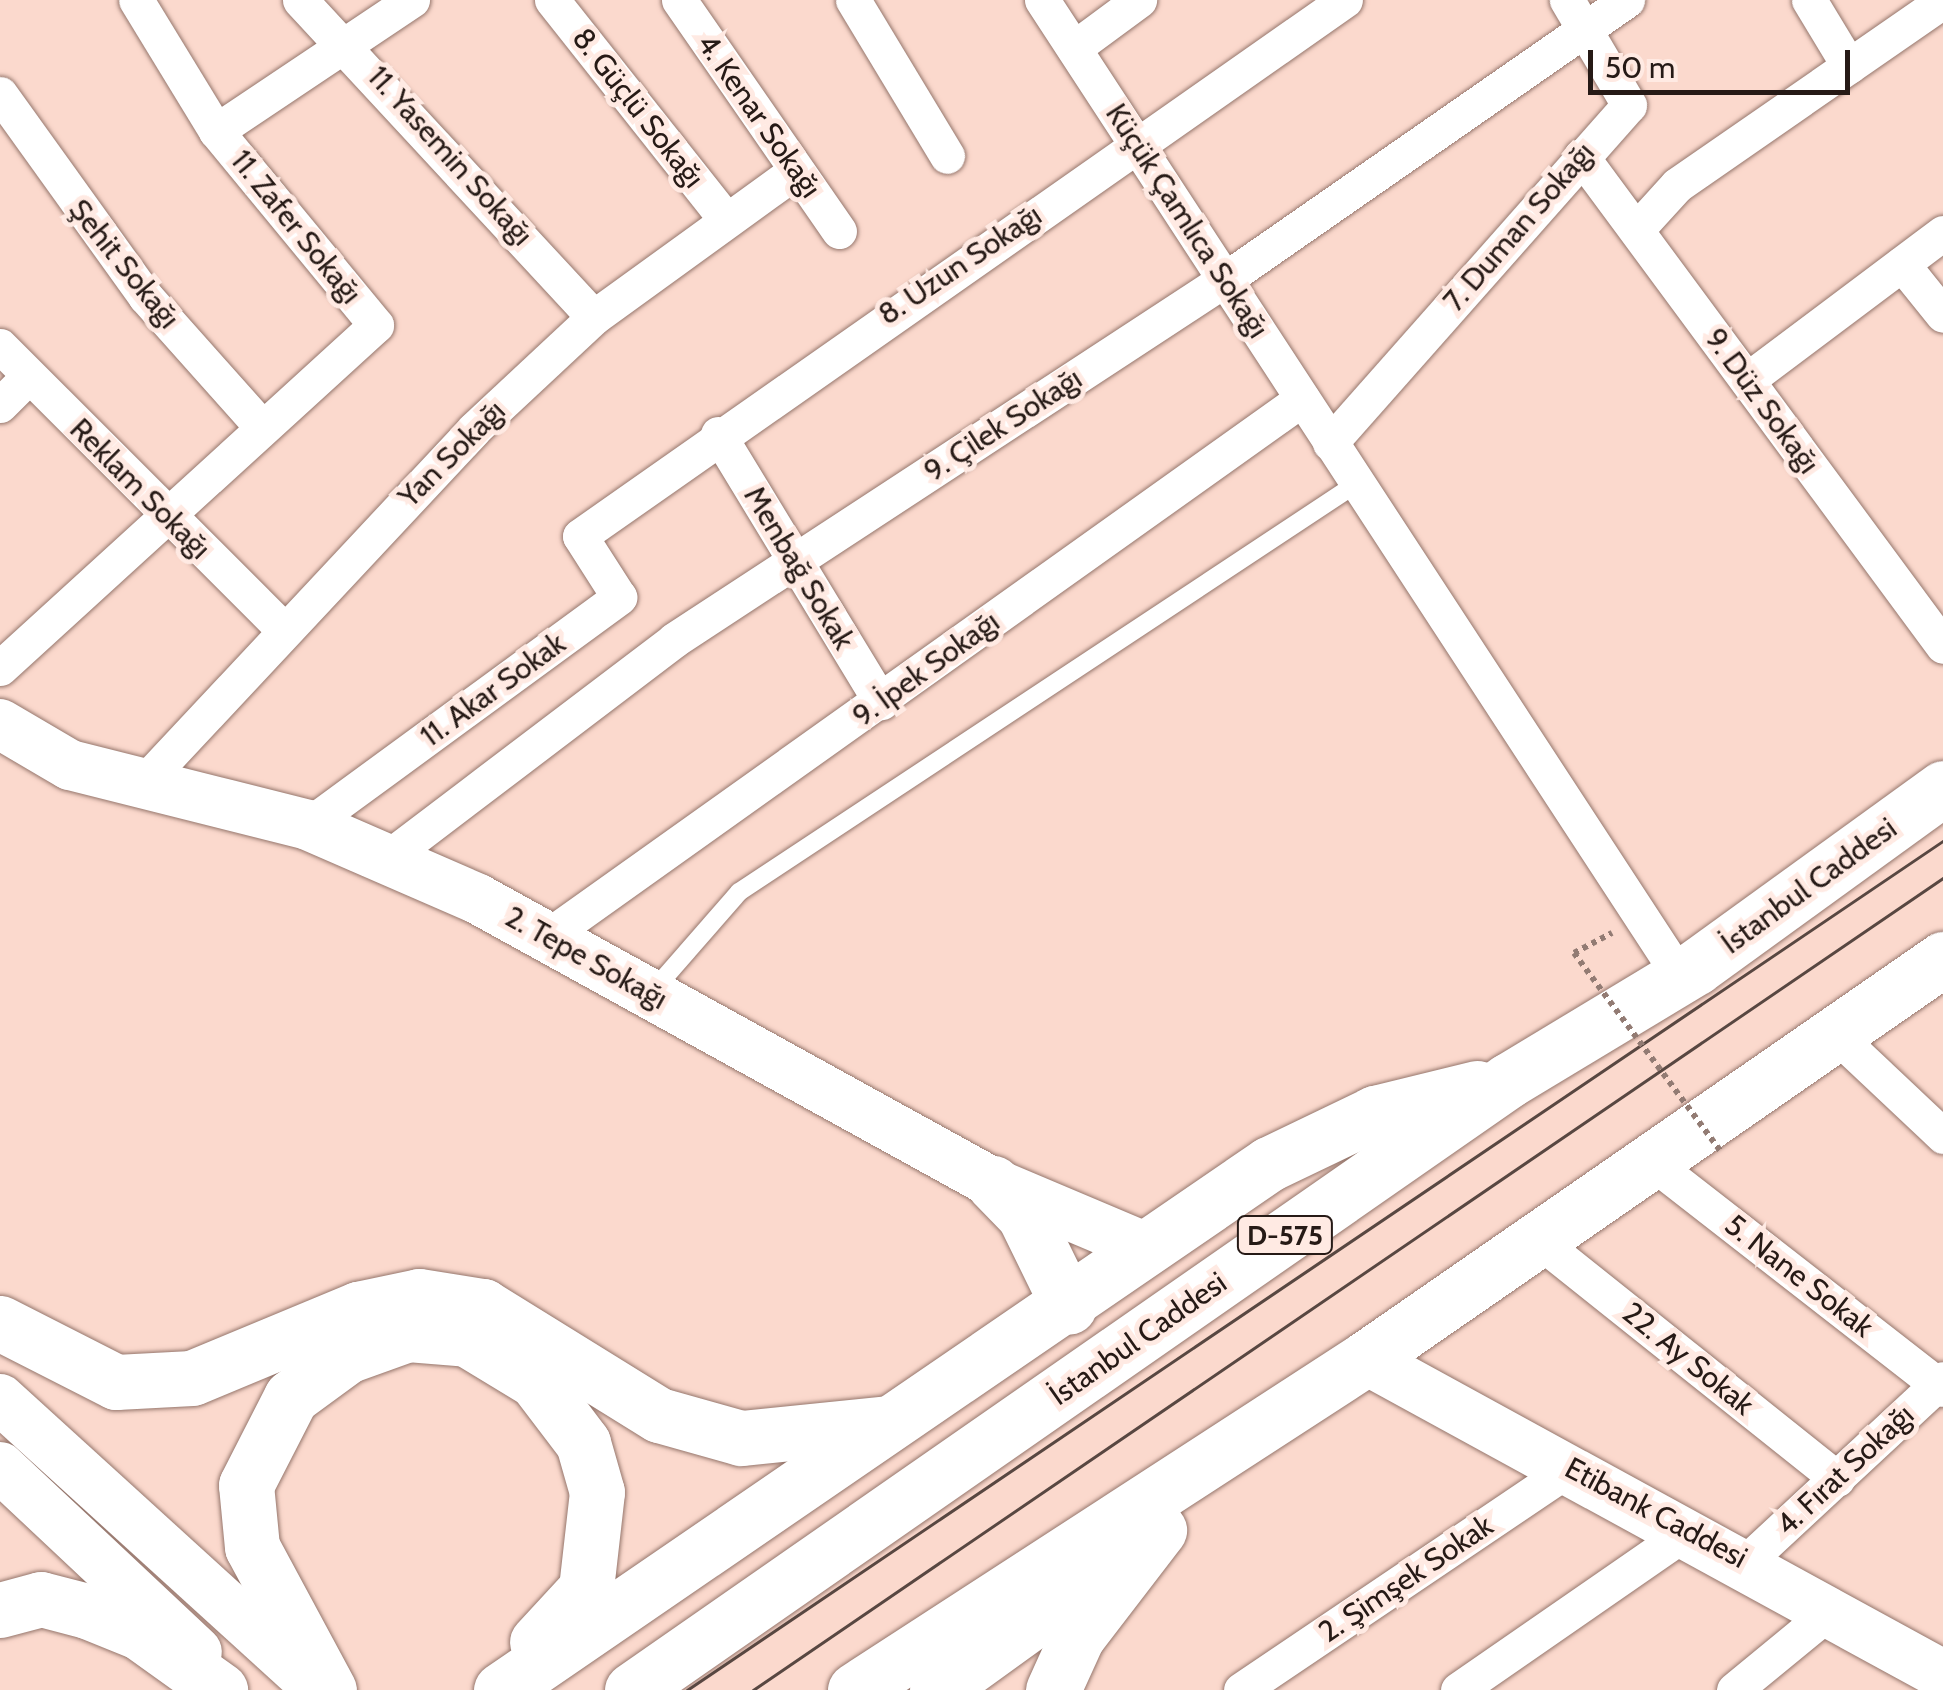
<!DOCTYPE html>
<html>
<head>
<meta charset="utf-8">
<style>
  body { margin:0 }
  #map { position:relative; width:1943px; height:1690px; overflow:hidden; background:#fbd9cd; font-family:Cabin,sans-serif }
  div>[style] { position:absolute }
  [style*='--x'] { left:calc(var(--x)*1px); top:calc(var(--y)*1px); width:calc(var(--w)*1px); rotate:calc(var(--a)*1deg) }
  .path>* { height:6px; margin-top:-3px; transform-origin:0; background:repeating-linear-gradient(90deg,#927b73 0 5px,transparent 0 10px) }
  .roads { filter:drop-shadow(0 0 2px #95766c) drop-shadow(0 0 2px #95766c) }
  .service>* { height:18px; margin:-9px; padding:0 9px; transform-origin:9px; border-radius:9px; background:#fff }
  .minor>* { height:35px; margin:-17.5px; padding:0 17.5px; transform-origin:17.5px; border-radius:17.5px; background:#fff }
  .secondary>* { height:50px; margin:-25px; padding:0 25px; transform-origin:25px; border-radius:25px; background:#fff }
  .trunk>* { height:55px; margin:-27.5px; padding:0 27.5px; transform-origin:27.5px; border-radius:27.5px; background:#fff }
  .tram>* { height:2.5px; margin:-1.25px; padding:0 1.25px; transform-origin:1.25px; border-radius:1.25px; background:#584741 }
  .path-bridge>* { height:6px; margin-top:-3px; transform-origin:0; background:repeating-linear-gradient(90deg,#927b73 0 5px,transparent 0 10px) }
  span { translate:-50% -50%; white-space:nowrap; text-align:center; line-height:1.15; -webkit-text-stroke:10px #ffeae3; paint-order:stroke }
  .shield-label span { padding:2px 8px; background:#ffeae3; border:2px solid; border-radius:8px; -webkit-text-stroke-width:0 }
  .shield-label { font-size:28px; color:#261a16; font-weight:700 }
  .street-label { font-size:30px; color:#261a16 }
  .scale { position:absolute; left:1588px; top:50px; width:262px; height:45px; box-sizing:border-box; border:5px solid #261a16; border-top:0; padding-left:12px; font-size:30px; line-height:35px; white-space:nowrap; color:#261a16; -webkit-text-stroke:8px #ffeae3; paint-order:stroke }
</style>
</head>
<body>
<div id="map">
  <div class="path">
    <div style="--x:1574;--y:953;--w:43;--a:-27.8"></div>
  </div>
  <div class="roads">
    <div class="service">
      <div style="--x:651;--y:993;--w:134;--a:-48.9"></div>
      <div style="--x:739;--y:892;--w:740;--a:-33.48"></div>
    </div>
    <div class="minor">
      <div style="--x:300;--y:0;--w:432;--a:47.2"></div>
      <div style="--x:552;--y:0;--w:275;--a:51.6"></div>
      <div style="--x:679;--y:0;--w:281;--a:55.3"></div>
      <div style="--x:853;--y:0;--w:182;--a:58.9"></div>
      <div style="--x:1042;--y:0;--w:1168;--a:56.84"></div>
      <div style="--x:1809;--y:0;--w:77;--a:58.8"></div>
      <div style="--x:1074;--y:48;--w:81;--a:-36.4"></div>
      <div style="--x:0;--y:94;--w:249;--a:54.3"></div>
      <div style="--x:145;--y:296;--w:173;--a:48.3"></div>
      <div style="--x:216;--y:131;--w:236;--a:-33.8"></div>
      <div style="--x:1581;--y:156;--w:609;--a:53.54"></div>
      <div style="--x:1637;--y:229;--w:59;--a:-47.7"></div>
      <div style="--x:1677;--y:185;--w:323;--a:-34.7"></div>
      <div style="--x:1902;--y:264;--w:65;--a:51.2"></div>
      <div style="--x:0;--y:346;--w:400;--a:45"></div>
      <div style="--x:1747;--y:380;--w:245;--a:-36.9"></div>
      <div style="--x:0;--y:405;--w:40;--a:-45"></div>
      <div style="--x:718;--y:434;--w:314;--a:58.7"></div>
      <div style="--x:1330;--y:443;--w:451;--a:-48.5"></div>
      <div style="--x:1629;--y:105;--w:122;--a:-120.6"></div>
      <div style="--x:0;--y:668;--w:509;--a:-42.37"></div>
      <div style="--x:376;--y:325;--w:251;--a:-129.5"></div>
      <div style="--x:216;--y:131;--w:153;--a:-121.4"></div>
      <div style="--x:146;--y:780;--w:480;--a:-46.9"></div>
      <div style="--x:474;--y:429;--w:164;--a:-43"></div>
      <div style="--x:594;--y:317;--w:249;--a:-35.9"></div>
      <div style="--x:308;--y:825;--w:386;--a:-36.2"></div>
      <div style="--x:619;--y:597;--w:72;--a:-122.6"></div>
      <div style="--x:580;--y:536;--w:934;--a:-35.02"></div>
      <div style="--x:386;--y:859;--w:362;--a:-37.2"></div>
      <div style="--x:674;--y:640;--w:657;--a:-33.21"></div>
      <div style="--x:1224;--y:280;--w:491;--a:-34.8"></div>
      <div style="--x:548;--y:936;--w:926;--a:-35.46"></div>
      <div style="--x:1837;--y:1036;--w:146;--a:43.3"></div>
      <div style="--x:1654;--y:1164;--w:366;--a:37.9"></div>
      <div style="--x:1538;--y:1240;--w:383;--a:38.6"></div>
      <div style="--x:1747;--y:1561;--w:267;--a:-42.9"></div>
      <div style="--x:1241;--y:1690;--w:397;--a:-34"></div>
      <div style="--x:1458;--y:1690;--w:281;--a:-34.7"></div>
      <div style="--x:1734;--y:1690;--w:129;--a:-39.4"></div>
    </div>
    <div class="secondary">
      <div style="--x:0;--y:724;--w:81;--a:30.4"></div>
      <div style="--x:70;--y:765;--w:245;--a:14.1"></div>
      <div style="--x:308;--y:825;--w:185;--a:23.5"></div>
      <div style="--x:478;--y:899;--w:588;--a:28.87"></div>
      <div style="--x:993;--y:1183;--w:169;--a:22.9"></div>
      <div style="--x:1365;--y:1359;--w:659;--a:28.67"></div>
      <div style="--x:0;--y:1399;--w:433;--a:42.3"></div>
      <div style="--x:0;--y:1467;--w:270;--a:43.2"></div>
    </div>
    <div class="trunk">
      <div style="--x:993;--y:1183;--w:45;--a:45.9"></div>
      <div style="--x:1024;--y:1215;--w:102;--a:63.9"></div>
      <div style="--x:0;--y:1323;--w:130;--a:27"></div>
      <div style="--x:116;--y:1382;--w:76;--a:-3"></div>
      <div style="--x:192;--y:1378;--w:180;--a:-22.6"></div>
      <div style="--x:358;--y:1309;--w:62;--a:-12"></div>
      <div style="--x:419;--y:1296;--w:65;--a:8.9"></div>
      <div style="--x:483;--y:1306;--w:207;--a:31.8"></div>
      <div style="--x:659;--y:1415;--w:85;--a:15.7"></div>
      <div style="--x:741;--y:1438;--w:148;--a:-5.8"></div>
      <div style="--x:0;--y:1610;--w:42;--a:-15"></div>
      <div style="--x:41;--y:1599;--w:48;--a:14.6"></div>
      <div style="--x:87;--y:1611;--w:56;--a:22"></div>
      <div style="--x:139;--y:1632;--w:100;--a:35.6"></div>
      <div style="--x:329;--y:1690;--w:162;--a:-118.3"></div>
      <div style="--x:252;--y:1547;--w:62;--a:-95.5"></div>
      <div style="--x:246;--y:1485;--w:99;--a:-62.9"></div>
      <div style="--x:291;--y:1397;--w:69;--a:-36.2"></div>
      <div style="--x:347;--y:1356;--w:65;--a:-19.8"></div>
      <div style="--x:408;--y:1334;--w:59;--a:4.8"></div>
      <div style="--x:467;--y:1339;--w:81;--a:31.3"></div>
      <div style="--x:536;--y:1381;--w:78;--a:52.8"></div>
      <div style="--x:583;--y:1443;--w:51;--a:74.1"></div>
      <div style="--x:597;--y:1492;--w:98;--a:96.5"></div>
      <div style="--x:586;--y:1589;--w:72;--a:132.8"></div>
      <div style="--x:501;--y:1690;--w:931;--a:-34.41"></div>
      <div style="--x:1269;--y:1164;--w:118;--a:-25.7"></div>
      <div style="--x:1375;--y:1113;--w:105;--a:-13.8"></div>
      <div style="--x:632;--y:1690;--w:1068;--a:-34.82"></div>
      <div style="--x:1509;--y:1080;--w:218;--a:-31.1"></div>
      <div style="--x:1696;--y:967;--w:305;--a:-35.9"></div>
      <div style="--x:855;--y:1690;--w:608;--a:-32.98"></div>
      <div style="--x:1365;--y:1359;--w:703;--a:-34.68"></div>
      <div style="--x:937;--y:1690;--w:198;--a:-35.9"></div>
      <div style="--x:1053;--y:1690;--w:58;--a:-65.6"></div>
      <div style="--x:1077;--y:1637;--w:135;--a:-52.5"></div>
    </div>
  </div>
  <div class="tram">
    <div style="--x:687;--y:1690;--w:1516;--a:-34.06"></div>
    <div style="--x:753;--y:1690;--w:1441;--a:-34.31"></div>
  </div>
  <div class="path-bridge">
    <div style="--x:1574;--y:953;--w:249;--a:53.5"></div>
  </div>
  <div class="shield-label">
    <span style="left:1285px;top:1235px">D-575</span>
  </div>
  <div class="street-label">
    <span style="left:638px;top:108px;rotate:52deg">8. Güçlü Sokağı</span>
    <span style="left:759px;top:116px;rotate:55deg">4. Kenar Sokağı</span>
    <span style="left:450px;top:156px;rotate:48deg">11. Yasemin Sokağı</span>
    <span style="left:1187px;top:221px;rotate:57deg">Küçük Çamlıca Sokağı</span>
    <span style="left:296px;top:227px;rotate:51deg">11. Zafer Sokağı</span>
    <span style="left:1519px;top:227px;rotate:-49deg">7. Duman Sokağı</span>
    <span style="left:124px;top:264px;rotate:51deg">Şehit Sokağı</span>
    <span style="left:960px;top:265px;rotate:-34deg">8. Uzun Sokağı</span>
    <span style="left:1762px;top:401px;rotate:54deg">9. Düz Sokağı</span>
    <span style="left:1003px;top:425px;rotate:-33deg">9. Çilek Sokağı</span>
    <span style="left:452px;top:454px;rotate:-45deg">Yan Sokağı</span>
    <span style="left:140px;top:489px;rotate:45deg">Reklam Sokağı</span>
    <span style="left:799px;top:568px;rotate:59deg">Menbağ Sokak</span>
    <span style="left:926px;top:669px;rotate:-36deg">9. İpek Sokağı</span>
    <span style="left:493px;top:690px;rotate:-36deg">11. Akar Sokak</span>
    <span style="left:1809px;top:886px;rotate:-36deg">İstanbul Caddesi</span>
    <span style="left:586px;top:958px;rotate:29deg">2. Tepe Sokağı</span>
    <span style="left:1799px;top:1276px;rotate:38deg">5. Nane Sokak</span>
    <span style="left:1138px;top:1339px;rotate:-35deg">İstanbul Caddesi</span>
    <span style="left:1688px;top:1359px;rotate:39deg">22. Ay Sokak</span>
    <span style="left:1845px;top:1470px;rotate:-43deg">4. Fırat Sokağı</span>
    <span style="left:1656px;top:1513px;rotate:28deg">Etibank Caddesi</span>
    <span style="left:1406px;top:1579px;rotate:-34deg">2. Şimşek Sokak</span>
  </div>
  <div class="scale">50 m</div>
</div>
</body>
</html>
